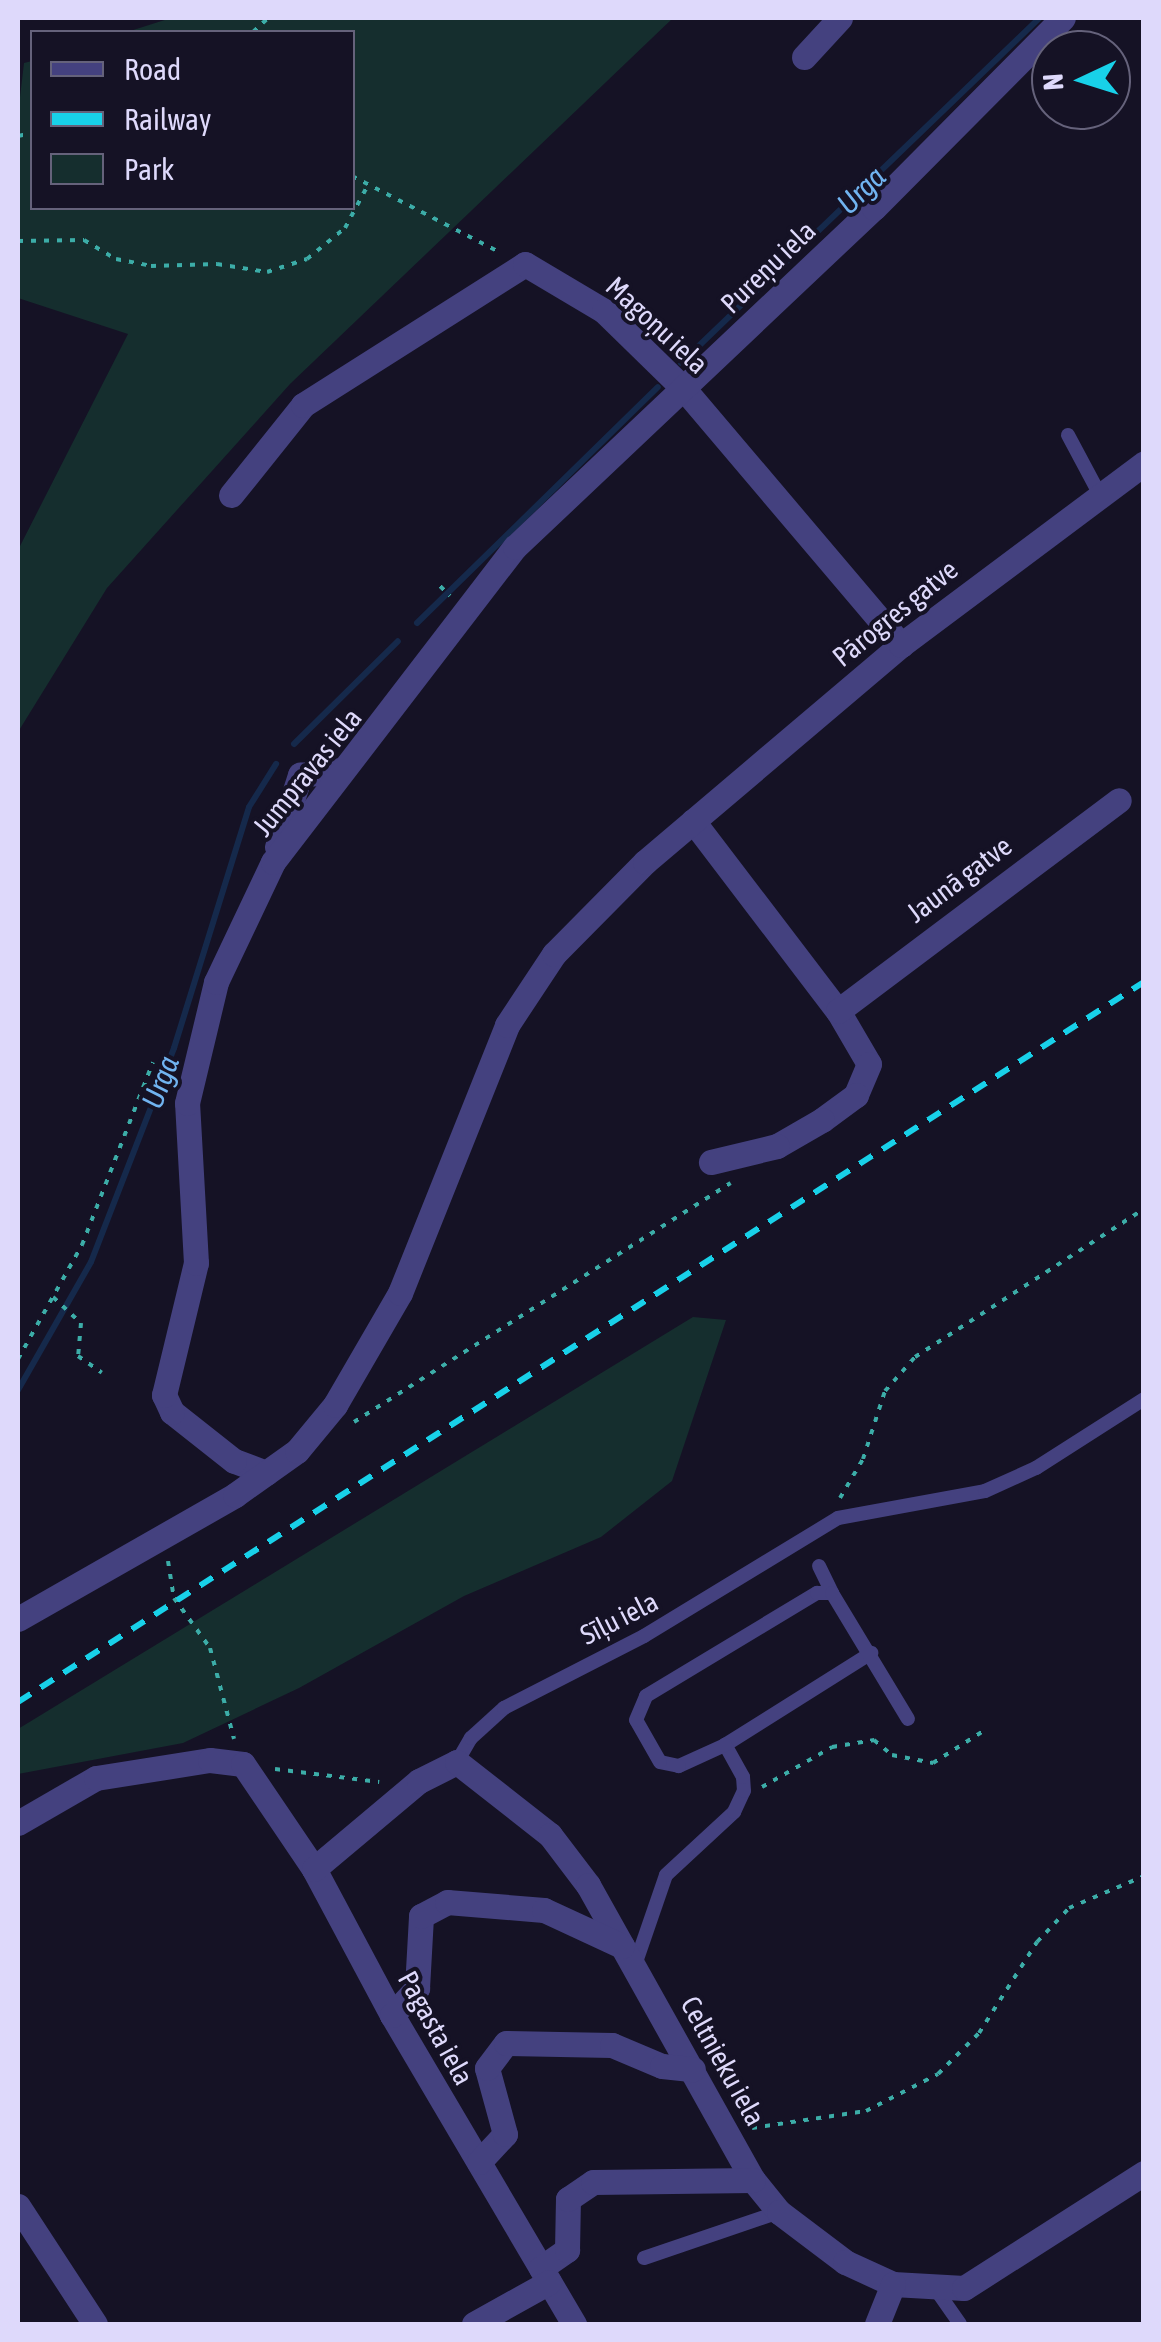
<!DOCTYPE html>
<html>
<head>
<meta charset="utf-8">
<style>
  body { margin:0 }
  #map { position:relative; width:1161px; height:2342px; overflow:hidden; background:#151225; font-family:"Asap Condensed",sans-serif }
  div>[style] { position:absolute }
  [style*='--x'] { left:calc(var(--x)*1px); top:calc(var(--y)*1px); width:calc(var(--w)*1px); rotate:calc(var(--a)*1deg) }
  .green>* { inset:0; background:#152e2e }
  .stream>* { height:6px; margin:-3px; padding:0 3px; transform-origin:3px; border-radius:3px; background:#15294b }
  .path>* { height:4px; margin-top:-2px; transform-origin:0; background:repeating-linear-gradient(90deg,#3cada8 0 5px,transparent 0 13px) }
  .lane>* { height:14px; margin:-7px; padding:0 7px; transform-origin:7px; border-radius:7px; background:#44417f }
  .street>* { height:25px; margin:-12.5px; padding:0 12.5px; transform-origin:12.5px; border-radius:12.5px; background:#44417f }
  .rail>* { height:6px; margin-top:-3px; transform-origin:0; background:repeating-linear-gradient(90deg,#18d1e9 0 15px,transparent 0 27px) }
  span { translate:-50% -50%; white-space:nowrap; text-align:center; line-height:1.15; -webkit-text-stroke:8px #151225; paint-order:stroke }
  .street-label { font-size:28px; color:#ded9fb }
  .water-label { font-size:30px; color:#71b4f1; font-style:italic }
  .frame { position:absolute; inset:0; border:20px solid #ded9fb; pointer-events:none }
  .legend { position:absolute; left:30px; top:30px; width:325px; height:180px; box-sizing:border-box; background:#151225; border:2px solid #65627b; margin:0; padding:12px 18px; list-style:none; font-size:30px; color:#ded9fb }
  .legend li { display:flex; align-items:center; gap:20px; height:50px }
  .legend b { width:50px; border:2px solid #65627b }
  .north { position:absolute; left:1031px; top:30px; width:100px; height:100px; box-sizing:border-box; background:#151225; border:2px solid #65627b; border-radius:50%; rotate:266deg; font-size:28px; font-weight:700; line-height:40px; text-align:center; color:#ded9fb }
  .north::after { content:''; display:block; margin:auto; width:35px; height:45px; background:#18d1e9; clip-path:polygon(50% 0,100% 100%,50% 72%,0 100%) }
</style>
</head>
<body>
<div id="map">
  <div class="green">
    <div style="clip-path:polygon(171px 18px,673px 18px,290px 384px,107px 588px,18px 732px,18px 550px,128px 334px,18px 298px,18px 114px,24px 63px,32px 61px,32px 208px,352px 208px,352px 32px,127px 32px)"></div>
    <div style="clip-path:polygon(693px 1317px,726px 1320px,672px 1481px,601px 1537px,464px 1596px,299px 1688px,183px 1743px,18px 1774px,18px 1729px)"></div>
  </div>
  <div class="stream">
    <div style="--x:681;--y:363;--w:498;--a:-43.9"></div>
    <div style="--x:417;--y:623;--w:337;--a:-44.4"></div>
    <div style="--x:294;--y:744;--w:146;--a:-44.7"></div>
    <div style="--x:18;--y:1390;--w:147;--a:-60.3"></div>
    <div style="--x:91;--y:1262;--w:230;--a:-68.8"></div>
    <div style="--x:174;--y:1048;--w:252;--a:-72.7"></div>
    <div style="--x:249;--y:807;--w:51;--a:-57.9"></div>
  </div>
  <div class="path">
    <div style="--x:253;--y:32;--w:21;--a:-43"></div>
    <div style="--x:18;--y:136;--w:14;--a:-12"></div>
    <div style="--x:352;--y:176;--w:165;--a:27.3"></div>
    <div style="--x:18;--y:241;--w:66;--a:-0.9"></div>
    <div style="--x:84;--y:240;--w:37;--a:31"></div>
    <div style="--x:116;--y:259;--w:36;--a:11"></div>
    <div style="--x:151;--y:266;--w:66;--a:-1.7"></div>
    <div style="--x:217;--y:264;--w:51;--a:9.1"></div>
    <div style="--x:267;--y:272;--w:42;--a:-18"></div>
    <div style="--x:307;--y:259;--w:49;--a:-39.2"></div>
    <div style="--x:345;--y:228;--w:51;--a:-61.9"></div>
    <div style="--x:440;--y:586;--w:14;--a:45"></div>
    <div style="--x:53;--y:1297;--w:38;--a:43"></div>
    <div style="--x:81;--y:1323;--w:33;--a:95"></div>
    <div style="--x:78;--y:1356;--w:29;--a:35"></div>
    <div style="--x:18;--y:1359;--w:131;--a:-60.7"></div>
    <div style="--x:82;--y:1245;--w:196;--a:-68.8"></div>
    <div style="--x:354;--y:1422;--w:446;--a:-32.4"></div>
    <div style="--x:840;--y:1498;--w:45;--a:-59.5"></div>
    <div style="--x:863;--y:1459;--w:71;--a:-72.1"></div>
    <div style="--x:885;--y:1391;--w:45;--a:-48.6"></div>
    <div style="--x:915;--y:1357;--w:273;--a:-32.9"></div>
    <div style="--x:168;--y:1561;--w:37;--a:81"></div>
    <div style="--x:174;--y:1598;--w:62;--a:54.2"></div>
    <div style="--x:210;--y:1648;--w:94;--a:75.2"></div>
    <div style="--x:275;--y:1769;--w:105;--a:7.1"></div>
    <div style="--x:762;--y:1787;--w:81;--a:-29.7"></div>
    <div style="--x:832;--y:1747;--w:43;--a:-9.5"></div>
    <div style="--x:874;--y:1740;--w:23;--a:40"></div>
    <div style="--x:892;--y:1755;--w:42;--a:11"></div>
    <div style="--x:933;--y:1763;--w:62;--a:-32.4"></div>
    <div style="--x:752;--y:2128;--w:115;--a:-8.5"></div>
    <div style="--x:866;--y:2111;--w:81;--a:-27.2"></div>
    <div style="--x:938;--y:2074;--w:58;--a:-45"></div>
    <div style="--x:979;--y:2033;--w:108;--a:-57.5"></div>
    <div style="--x:1037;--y:1942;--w:47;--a:-46.7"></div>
    <div style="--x:1069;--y:1908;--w:82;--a:-23.1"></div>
  </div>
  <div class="lane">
    <div style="--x:1068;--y:435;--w:66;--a:61.9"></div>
    <div style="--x:819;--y:1566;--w:30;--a:64"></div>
    <div style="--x:725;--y:1745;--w:173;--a:-32.2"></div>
    <div style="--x:457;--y:1762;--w:28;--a:-60"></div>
    <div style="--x:471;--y:1738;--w:45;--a:-42.3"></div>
    <div style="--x:504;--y:1708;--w:157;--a:-27.2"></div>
    <div style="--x:644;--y:1636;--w:227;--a:-31.3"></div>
    <div style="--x:838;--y:1518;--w:149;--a:-10.4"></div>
    <div style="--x:985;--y:1491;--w:56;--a:-24.3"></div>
    <div style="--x:1036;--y:1468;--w:128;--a:-32.6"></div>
    <div style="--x:635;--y:1965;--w:95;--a:-71"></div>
    <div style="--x:666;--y:1875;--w:93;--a:-42.8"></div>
    <div style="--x:734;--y:1812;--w:23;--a:-65"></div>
    <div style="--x:744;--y:1791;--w:14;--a:-94"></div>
    <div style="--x:743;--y:1777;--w:37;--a:-119"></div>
    <div style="--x:725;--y:1745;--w:51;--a:155.5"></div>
    <div style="--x:679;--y:1766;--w:19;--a:-168"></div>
    <div style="--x:660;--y:1762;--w:48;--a:-119.7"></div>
    <div style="--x:636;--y:1720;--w:26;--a:-67"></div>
    <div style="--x:646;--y:1696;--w:200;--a:-31.1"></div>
    <div style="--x:817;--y:1593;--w:15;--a:0"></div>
    <div style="--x:832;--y:1593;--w:147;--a:58.9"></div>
    <div style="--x:644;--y:2258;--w:143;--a:-18.8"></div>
    <div style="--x:937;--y:2291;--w:40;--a:55.1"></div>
  </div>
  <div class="street">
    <div style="--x:804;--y:57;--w:53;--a:-47.3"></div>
    <div style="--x:231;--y:495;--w:115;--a:-51.3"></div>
    <div style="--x:303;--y:405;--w:263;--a:-32.4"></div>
    <div style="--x:525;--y:264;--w:92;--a:30.7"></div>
    <div style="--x:604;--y:311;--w:112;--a:44.3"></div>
    <div style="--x:684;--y:389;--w:336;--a:49.7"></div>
    <div style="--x:693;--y:821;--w:239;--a:52.7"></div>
    <div style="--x:838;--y:1011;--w:61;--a:59.7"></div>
    <div style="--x:869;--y:1064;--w:34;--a:113"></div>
    <div style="--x:856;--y:1095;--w:42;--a:143.7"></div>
    <div style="--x:822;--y:1120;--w:52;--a:150"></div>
    <div style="--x:777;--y:1146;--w:68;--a:166.4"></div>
    <div style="--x:277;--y:847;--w:76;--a:-72.3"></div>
    <div style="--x:300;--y:775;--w:42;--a:-6.8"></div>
    <div style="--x:838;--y:1011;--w:351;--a:-36.9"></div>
    <div style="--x:266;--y:1473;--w:34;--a:-159"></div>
    <div style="--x:234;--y:1461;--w:79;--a:-141.7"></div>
    <div style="--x:172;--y:1412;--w:19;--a:-115"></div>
    <div style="--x:164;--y:1395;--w:136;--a:-76.4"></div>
    <div style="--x:196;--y:1263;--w:160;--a:-93.2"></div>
    <div style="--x:187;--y:1103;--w:124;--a:-76.5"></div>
    <div style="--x:216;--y:982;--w:133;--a:-64.6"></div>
    <div style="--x:273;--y:862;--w:397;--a:-52.5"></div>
    <div style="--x:515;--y:547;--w:494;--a:-43.4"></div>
    <div style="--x:874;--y:208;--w:268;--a:-45.2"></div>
    <div style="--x:18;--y:1619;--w:250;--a:-29.7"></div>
    <div style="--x:235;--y:1495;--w:76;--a:-35.4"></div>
    <div style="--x:297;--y:1451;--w:60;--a:-50.4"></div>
    <div style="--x:335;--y:1405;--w:129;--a:-59.9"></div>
    <div style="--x:400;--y:1293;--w:289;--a:-68.2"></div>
    <div style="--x:507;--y:1025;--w:85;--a:-56.5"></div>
    <div style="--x:554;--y:954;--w:129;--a:-45.3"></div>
    <div style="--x:645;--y:862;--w:336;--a:-40.3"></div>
    <div style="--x:901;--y:645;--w:304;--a:-36.8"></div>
    <div style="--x:18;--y:1823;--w:90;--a:-30"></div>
    <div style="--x:96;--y:1778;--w:115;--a:-9"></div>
    <div style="--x:210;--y:1760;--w:33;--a:7"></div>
    <div style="--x:243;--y:1764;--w:127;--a:55.9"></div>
    <div style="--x:314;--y:1869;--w:166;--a:61.9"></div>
    <div style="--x:392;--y:2015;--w:359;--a:59.5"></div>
    <div style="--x:314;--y:1869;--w:137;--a:-40"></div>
    <div style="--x:419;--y:1781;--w:42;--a:-26.6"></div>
    <div style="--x:457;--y:1762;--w:118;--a:38.1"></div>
    <div style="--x:550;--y:1835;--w:63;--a:52.8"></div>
    <div style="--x:588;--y:1885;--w:338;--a:60.8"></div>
    <div style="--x:753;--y:2180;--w:41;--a:50.9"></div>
    <div style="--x:779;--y:2212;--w:83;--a:37.1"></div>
    <div style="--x:845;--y:2262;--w:53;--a:24.6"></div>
    <div style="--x:893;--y:2284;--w:71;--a:3.2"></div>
    <div style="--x:964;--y:2288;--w:214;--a:-32.6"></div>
    <div style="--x:392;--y:2015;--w:37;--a:-47"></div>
    <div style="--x:417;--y:1988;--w:72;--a:-86.8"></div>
    <div style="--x:421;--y:1916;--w:30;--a:-28"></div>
    <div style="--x:447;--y:1902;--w:97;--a:4.7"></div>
    <div style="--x:544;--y:1910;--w:86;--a:24.8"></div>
    <div style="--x:479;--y:2162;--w:38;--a:-47"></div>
    <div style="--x:505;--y:2134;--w:68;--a:-105.3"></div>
    <div style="--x:487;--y:2068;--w:31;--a:-53"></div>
    <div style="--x:506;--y:2043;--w:106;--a:1.1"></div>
    <div style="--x:612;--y:2045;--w:54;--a:22.8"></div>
    <div style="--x:662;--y:2066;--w:31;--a:6"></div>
    <div style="--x:18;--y:2206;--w:141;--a:56.9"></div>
    <div style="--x:541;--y:2268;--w:32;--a:-35"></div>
    <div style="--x:567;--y:2250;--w:51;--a:-88.9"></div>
    <div style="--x:568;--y:2199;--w:30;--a:-34"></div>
    <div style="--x:593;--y:2182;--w:160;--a:-0.7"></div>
    <div style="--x:474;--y:2324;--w:86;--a:-29.2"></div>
    <div style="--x:877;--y:2324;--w:43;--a:-68.2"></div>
  </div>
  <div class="rail">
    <div style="--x:18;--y:1702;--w:1337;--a:-32.6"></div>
  </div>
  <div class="street-label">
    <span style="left:768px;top:267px;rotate:-44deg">Pureņu iela</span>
    <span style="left:657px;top:325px;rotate:43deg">Magoņu iela</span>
    <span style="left:895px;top:613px;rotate:-39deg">Pārogres gatve</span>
    <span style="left:307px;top:772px;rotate:-51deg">Jumpravas iela</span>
    <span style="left:959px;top:879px;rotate:-37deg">Jaunā gatve</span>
    <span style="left:619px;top:1618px;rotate:-27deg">Sīļu iela</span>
    <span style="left:436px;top:2028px;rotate:61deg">Pagasta iela</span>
    <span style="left:723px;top:2061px;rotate:61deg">Celtnieku iela</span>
  </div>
  <div class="water-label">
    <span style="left:861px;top:190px;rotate:-44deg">Urga</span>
    <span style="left:160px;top:1082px;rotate:-69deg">Urga</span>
  </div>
  <div class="frame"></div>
  <ul class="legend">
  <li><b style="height:12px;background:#44417f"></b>Road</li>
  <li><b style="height:12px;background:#18d1e9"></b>Railway</li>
  <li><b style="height:28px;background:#152e2e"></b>Park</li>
  </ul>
  <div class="north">N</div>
</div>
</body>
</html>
